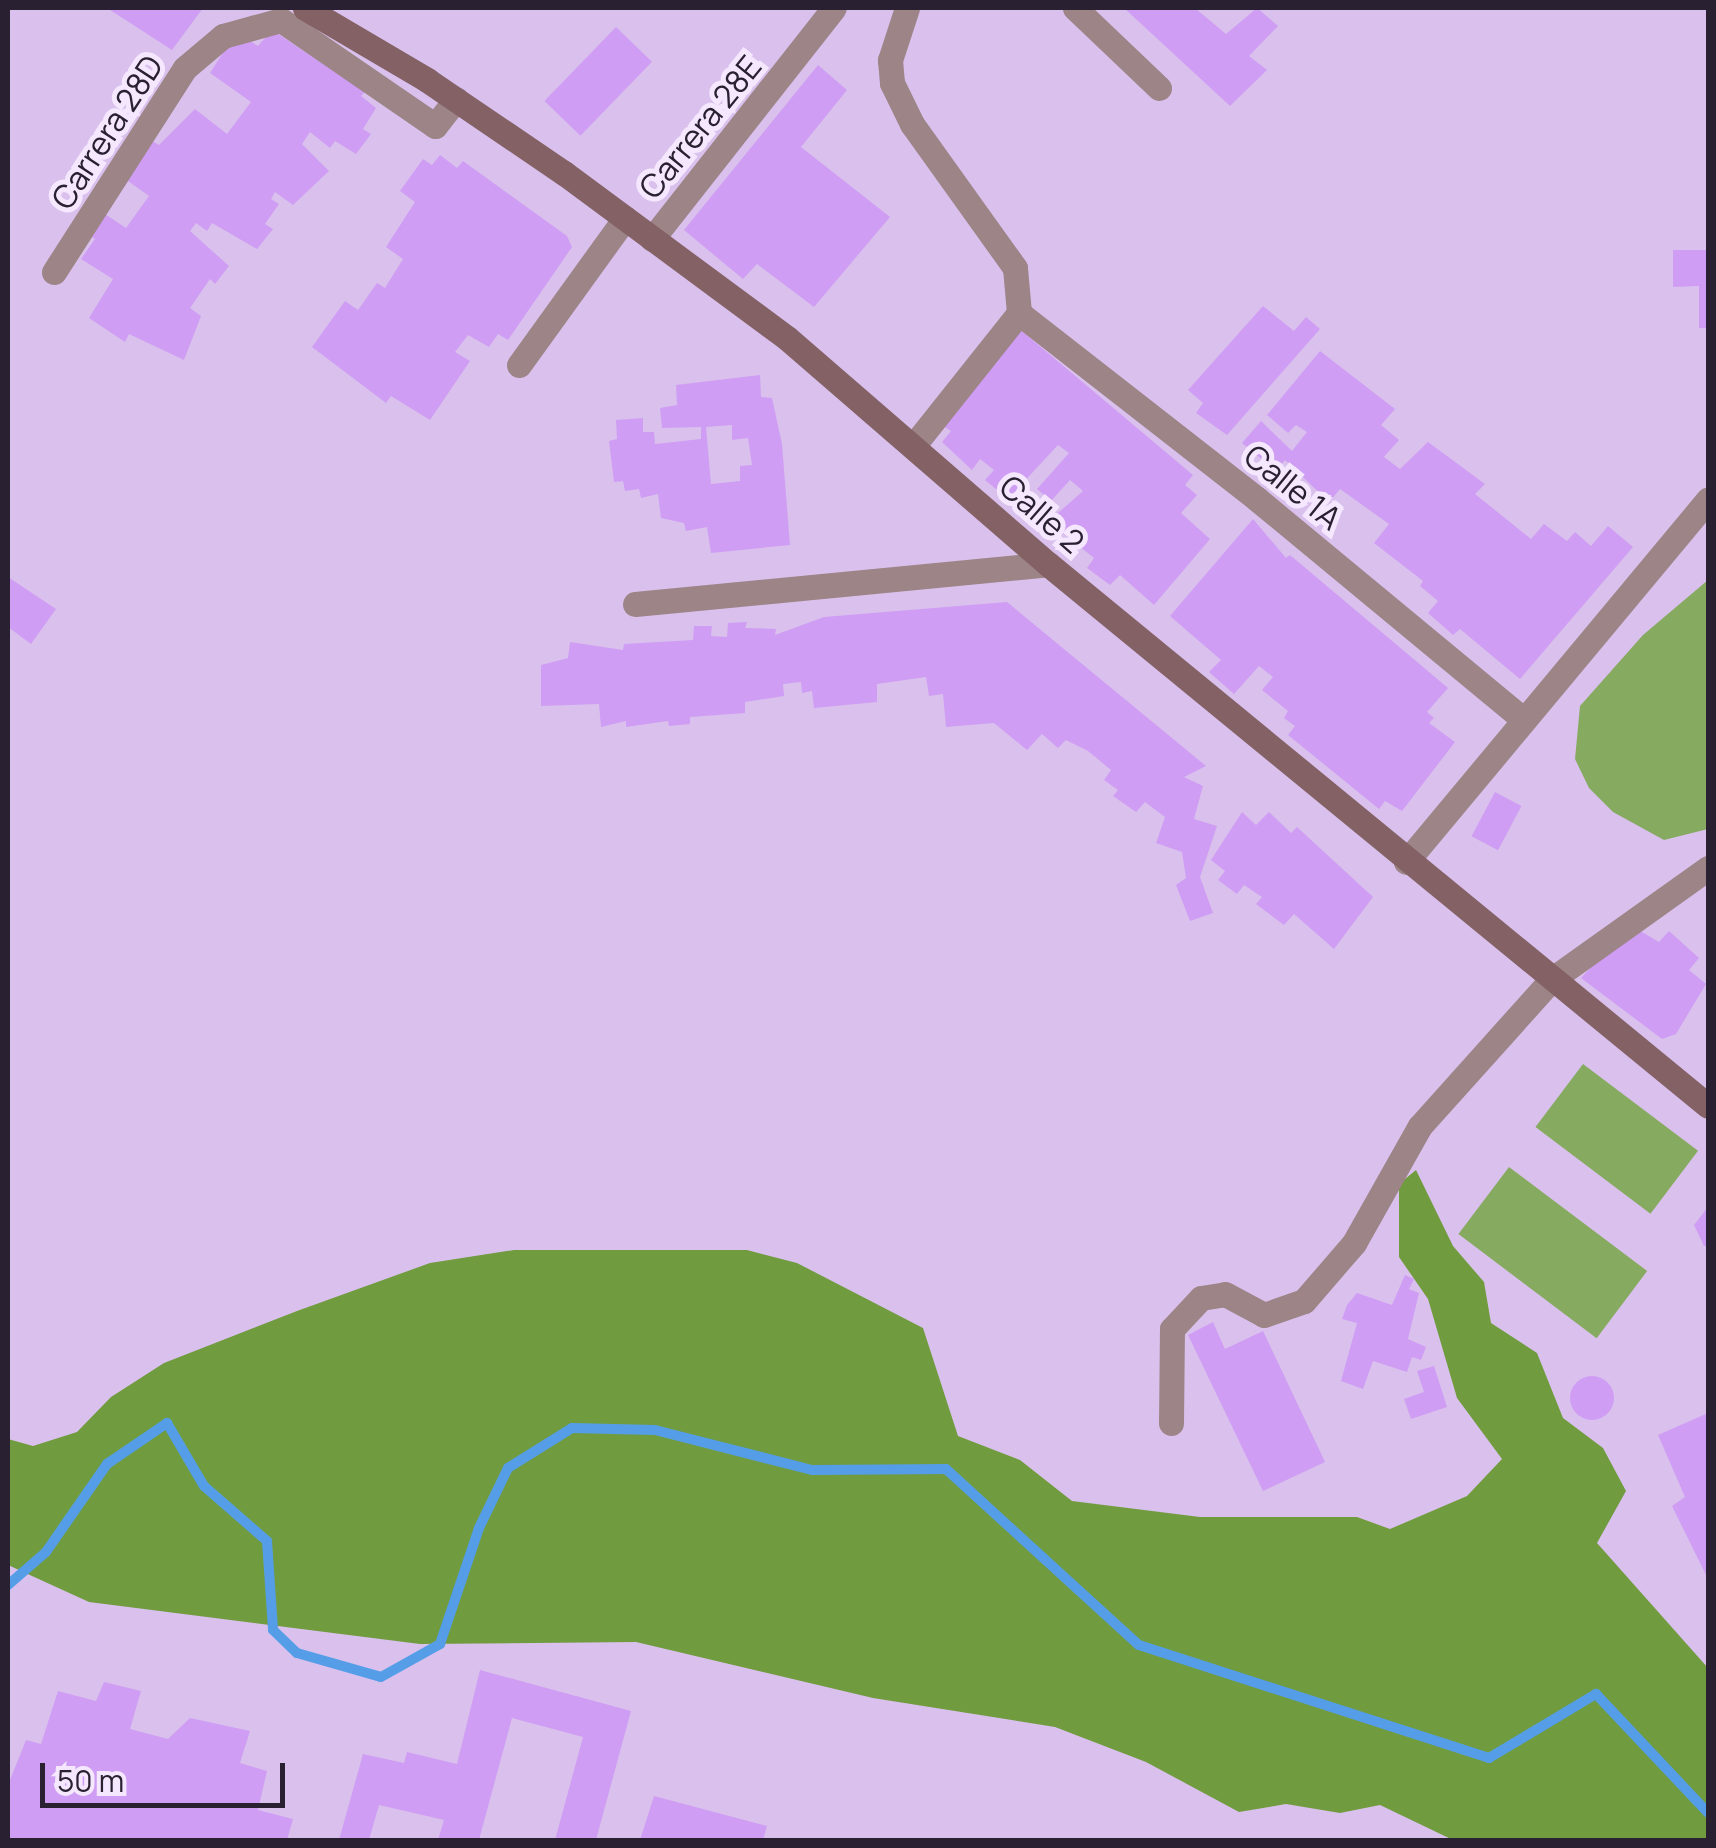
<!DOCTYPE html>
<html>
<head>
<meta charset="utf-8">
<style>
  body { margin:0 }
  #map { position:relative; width:1716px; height:1848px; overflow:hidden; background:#dac1ed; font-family:Manrope,sans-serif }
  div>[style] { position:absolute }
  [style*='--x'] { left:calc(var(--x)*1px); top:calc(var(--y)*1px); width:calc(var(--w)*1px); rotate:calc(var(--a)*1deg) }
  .green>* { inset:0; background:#86aa60; transform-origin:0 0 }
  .forest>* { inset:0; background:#709b3f }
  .stream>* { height:10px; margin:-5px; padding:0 5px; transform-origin:5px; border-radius:5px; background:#559ee7 }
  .building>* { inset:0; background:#cf9df3; transform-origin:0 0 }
  .round { border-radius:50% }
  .street>* { height:25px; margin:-12.5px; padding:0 12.5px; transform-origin:12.5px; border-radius:12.5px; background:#9c8487 }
  .secondary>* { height:25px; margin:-12.5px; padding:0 12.5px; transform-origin:12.5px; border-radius:12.5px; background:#836165 }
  span { translate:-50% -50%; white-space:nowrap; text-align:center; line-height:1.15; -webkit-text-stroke:10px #f4e7fe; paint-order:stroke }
  .street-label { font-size:32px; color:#292031 }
  .frame { position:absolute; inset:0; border:10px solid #292031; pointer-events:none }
  .scale { position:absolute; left:40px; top:1763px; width:245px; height:45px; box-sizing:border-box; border:5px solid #292031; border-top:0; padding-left:12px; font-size:30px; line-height:35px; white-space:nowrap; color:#292031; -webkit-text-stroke:8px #f4e7fe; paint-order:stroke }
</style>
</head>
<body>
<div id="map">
  <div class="green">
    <div style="clip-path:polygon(1708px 580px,1708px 829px,1664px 840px,1613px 812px,1589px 788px,1575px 759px,1580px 706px,1643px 635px)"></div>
    <div style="left:1583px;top:1064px;width:144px;height:79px;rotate:37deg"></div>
    <div style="left:1509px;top:1167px;width:173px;height:84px;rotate:37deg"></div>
  </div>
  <div class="forest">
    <div style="clip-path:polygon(1416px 1170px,1453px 1246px,1484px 1282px,1491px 1323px,1537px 1353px,1563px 1418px,1603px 1448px,1626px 1491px,1597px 1543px,1708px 1668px,1708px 1840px,1453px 1840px,1380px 1805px,1340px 1813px,1286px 1804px,1239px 1812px,1146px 1762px,1055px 1727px,873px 1698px,636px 1642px,420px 1644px,89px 1602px,8px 1565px,8px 1439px,33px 1446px,77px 1432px,111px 1397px,164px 1363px,297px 1311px,430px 1263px,514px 1250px,747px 1250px,797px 1263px,923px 1328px,958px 1436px,1020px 1460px,1072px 1501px,1200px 1517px,1357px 1517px,1390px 1529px,1467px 1496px,1502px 1459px,1457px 1398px,1428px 1299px,1399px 1257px,1399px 1184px)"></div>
  </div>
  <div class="stream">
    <div style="--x:8;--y:1585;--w:50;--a:-41"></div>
    <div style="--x:46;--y:1552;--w:107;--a:-55.3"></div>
    <div style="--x:107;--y:1464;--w:73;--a:-34.3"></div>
    <div style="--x:167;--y:1423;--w:73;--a:59.6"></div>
    <div style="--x:204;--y:1486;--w:84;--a:41.1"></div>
    <div style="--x:267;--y:1541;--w:89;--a:86.1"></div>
    <div style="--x:273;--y:1630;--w:33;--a:44"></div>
    <div style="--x:297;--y:1653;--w:87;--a:15.9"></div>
    <div style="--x:381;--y:1677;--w:68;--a:-29.2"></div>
    <div style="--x:440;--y:1644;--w:122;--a:-71.4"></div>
    <div style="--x:479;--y:1528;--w:67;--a:-64.2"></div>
    <div style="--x:508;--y:1468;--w:75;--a:-32"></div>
    <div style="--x:572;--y:1428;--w:83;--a:1.4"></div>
    <div style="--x:655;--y:1430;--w:162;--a:14.3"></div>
    <div style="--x:812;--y:1470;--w:134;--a:-0.4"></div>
    <div style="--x:946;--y:1469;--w:261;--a:42.4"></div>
    <div style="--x:1139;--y:1645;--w:368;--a:17.9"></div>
    <div style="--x:1489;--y:1758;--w:125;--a:-30.9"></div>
    <div style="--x:1596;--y:1694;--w:163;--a:46.7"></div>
  </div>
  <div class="building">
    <div style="clip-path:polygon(107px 8px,203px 8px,172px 50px)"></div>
    <div style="clip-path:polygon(1124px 8px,1195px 8px,1226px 34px,1257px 8px,1278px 26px,1249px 56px,1267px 70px,1230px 106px)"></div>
    <div style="left:616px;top:27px;width:50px;height:103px;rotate:44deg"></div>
    <div style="clip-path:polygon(272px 30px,365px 92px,361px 96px,376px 108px,363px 129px,371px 134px,356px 154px,335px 141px,330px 148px,310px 132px,302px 144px,329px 171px,293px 205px,275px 192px,271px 199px,279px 204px,265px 224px,273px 229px,257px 249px,212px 223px,207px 231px,196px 223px,190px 231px,229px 266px,215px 284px,210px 279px,190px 308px,201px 316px,184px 360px,129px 334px,125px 342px,89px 318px,113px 279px,81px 259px,95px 239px,86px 232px,99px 210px,126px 228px,149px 196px,121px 176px,148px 139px,159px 145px,195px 109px,227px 134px,251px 102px,210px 73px,236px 32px,258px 46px)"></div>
    <div style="clip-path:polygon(818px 65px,847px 90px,801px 147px,890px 217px,814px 307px,757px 264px,743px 279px,684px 230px)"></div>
    <div style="clip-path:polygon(440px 155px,457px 168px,463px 161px,567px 236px,572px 247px,508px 340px,498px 334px,489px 347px,468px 335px,455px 352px,470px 361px,430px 420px,391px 396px,386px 403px,312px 347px,345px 301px,358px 310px,377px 283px,385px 288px,403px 259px,386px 247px,415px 202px,400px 191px,423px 159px,432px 165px)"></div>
    <div style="clip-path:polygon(1673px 250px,1708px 250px,1708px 328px,1699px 328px,1699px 286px,1673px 287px)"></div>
    <div style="clip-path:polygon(1263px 306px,1294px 331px,1306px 317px,1320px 329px,1227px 435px,1196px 413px,1203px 403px,1188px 390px)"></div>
    <div style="clip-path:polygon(1017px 327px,1193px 475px,1185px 485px,1197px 495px,1181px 513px,1210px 539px,1154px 605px,1120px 575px,1110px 585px,1087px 568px,1094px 558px,1060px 531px,1053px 538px,1041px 528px,1083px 491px,1070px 480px,1051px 501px,1037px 489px,1069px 453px,1058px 445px,1008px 499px,985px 480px,994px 470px,980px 459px,972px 470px,942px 442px,951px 431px,939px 423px)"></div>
    <div style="clip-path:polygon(1320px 351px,1395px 409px,1381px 425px,1399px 440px,1384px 457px,1400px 469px,1428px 442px,1485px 484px,1475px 494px,1531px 539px,1544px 524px,1567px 541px,1575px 532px,1591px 546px,1608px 526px,1633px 547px,1520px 679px,1460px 629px,1453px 635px,1428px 613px,1438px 601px,1420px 586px,1423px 581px,1374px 543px,1389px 524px,1340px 489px,1329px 502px,1285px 460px,1276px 471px,1242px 443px,1261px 421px,1292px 451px,1307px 432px,1296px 425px,1288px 433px,1267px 415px)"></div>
    <div style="clip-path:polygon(evenodd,760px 375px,761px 397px,772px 398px,782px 444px,790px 545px,711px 553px,707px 527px,686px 531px,684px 523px,661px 518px,658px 494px,641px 498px,639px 489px,625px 491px,623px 481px,614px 482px,609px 441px,617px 439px,616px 420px,643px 418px,643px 432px,654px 432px,655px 444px,701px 439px,701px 427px,662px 428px,660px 408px,677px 405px,676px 385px,760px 375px,732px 425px,732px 440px,748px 438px,752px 465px,740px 466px,740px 481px,711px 484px,706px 427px,732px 425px)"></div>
    <div style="clip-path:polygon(1253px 519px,1286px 558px,1290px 555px,1448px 688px,1427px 712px,1434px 718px,1429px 723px,1455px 742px,1402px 811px,1385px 801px,1379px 809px,1288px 735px,1295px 726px,1284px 718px,1288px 711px,1262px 690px,1273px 677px,1259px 666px,1234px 694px,1209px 672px,1221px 660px,1170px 616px)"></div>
    <div style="clip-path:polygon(8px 577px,56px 609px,31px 644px,8px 627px)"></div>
    <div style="clip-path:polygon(1007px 602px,1206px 766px,1184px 777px,1203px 786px,1194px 819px,1217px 826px,1200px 877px,1213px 913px,1190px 921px,1176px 885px,1186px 878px,1182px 852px,1156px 843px,1165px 817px,1145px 802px,1136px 812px,1113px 796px,1118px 790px,1104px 780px,1111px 770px,1088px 751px,1066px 740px,1058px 748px,1042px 734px,1027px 750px,994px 723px,946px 727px,943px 694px,929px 696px,926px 677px,877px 684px,877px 702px,814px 708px,812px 691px,802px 693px,801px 682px,783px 684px,784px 696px,745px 702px,745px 713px,690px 717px,690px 724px,669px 726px,668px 721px,626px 727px,626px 721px,601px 727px,599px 704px,541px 706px,541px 665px,568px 658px,570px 642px,623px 650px,624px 644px,693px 640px,694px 626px,712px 626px,711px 636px,727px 637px,728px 623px,747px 622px,745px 628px,776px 629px,775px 635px,824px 617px)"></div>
    <div style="left:1495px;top:792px;width:30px;height:50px;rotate:28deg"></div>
    <div style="clip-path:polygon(1242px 812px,1256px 825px,1269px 812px,1291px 833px,1297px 827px,1373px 897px,1334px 949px,1294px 914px,1284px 925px,1256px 904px,1262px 897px,1244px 885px,1237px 894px,1218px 880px,1225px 871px,1211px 860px)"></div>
    <div style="clip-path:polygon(1630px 925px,1659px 942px,1669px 931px,1699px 958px,1689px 970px,1706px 984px,1676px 1034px,1662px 1039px,1581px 978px)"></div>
    <div style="clip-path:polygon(1708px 1207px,1708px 1246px,1704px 1246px,1694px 1225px)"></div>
    <div style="clip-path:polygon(1405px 1275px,1414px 1279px,1409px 1289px,1419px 1293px,1408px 1339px,1426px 1347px,1421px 1360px,1412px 1357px,1407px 1372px,1373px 1361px,1363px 1389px,1341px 1381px,1357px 1323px,1342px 1319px,1347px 1305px,1357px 1293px,1392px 1305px)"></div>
    <div style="clip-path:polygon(1213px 1322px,1225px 1349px,1263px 1331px,1325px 1462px,1263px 1491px,1188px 1335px)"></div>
    <div style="clip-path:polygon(1434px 1366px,1447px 1407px,1411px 1419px,1404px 1399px,1424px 1392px,1417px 1371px)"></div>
    <div class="round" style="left:1570px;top:1376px;width:44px;height:44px"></div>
    <div style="clip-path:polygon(1708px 1413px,1708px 1579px,1672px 1506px,1685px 1497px,1658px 1435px)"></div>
    <div style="clip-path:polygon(480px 1670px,631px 1711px,596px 1840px,555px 1840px,583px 1737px,512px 1718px,479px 1840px,438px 1840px,444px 1820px,379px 1805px,369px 1840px,339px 1840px,363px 1754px,404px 1763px,407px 1752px,457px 1764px)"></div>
    <div style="clip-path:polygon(104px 1682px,141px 1691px,130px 1729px,168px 1739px,190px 1718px,250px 1731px,240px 1763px,267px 1771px,258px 1810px,293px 1819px,287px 1840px,8px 1840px,8px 1785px,26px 1740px,41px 1744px,58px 1691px,96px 1701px)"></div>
    <div style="clip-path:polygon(654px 1796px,767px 1826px,763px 1840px,640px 1840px)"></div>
  </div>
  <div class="street">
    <div style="--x:907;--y:8;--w:55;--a:108.1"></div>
    <div style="--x:890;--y:60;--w:23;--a:85"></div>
    <div style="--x:892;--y:83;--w:46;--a:64"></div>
    <div style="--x:912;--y:124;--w:177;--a:54.4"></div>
    <div style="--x:1015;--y:268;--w:45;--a:84.9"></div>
    <div style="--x:1019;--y:313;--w:169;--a:128.5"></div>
    <div style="--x:1075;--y:8;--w:116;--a:43.6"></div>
    <div style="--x:652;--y:239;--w:294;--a:-51.8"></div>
    <div style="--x:54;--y:272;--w:242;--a:-57.3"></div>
    <div style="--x:185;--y:68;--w:50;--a:-40.1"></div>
    <div style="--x:223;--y:36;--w:60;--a:-15.4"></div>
    <div style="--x:281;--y:20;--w:187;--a:34.5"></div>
    <div style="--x:435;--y:126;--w:34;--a:-52"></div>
    <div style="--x:1019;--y:313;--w:302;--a:38"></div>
    <div style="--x:1257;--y:499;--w:344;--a:39.6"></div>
    <div style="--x:519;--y:365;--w:181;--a:-54.2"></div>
    <div style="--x:635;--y:604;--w:415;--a:-5.5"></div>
    <div style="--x:1406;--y:862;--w:472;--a:-50.2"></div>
    <div style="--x:1171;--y:1423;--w:94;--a:-89.4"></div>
    <div style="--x:1172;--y:1329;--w:42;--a:-46.9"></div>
    <div style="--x:1201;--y:1298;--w:24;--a:-9"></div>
    <div style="--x:1225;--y:1294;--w:44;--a:28.3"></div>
    <div style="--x:1264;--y:1315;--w:42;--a:-19.3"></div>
    <div style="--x:1304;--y:1301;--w:77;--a:-49.2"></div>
    <div style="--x:1354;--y:1243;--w:134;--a:-60.6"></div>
    <div style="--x:1420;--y:1126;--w:196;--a:-48.1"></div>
    <div style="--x:1551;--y:980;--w:193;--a:-35.5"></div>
  </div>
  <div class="secondary">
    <div style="--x:305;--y:8;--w:142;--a:30.5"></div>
    <div style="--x:427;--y:80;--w:166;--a:34.2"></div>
    <div style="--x:564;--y:173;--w:277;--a:36.5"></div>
    <div style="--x:787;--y:338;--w:345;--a:40.9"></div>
    <div style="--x:1048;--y:564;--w:854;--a:39.39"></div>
  </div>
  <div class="street-label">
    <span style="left:700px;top:127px;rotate:-51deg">Carrera 28E</span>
    <span style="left:107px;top:132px;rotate:-57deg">Carrera 28D</span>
    <span style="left:1293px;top:487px;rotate:39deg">Calle 1A</span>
    <span style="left:1042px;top:514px;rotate:41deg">Calle 2</span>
  </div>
  <div class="frame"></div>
  <div class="scale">50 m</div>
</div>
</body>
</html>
